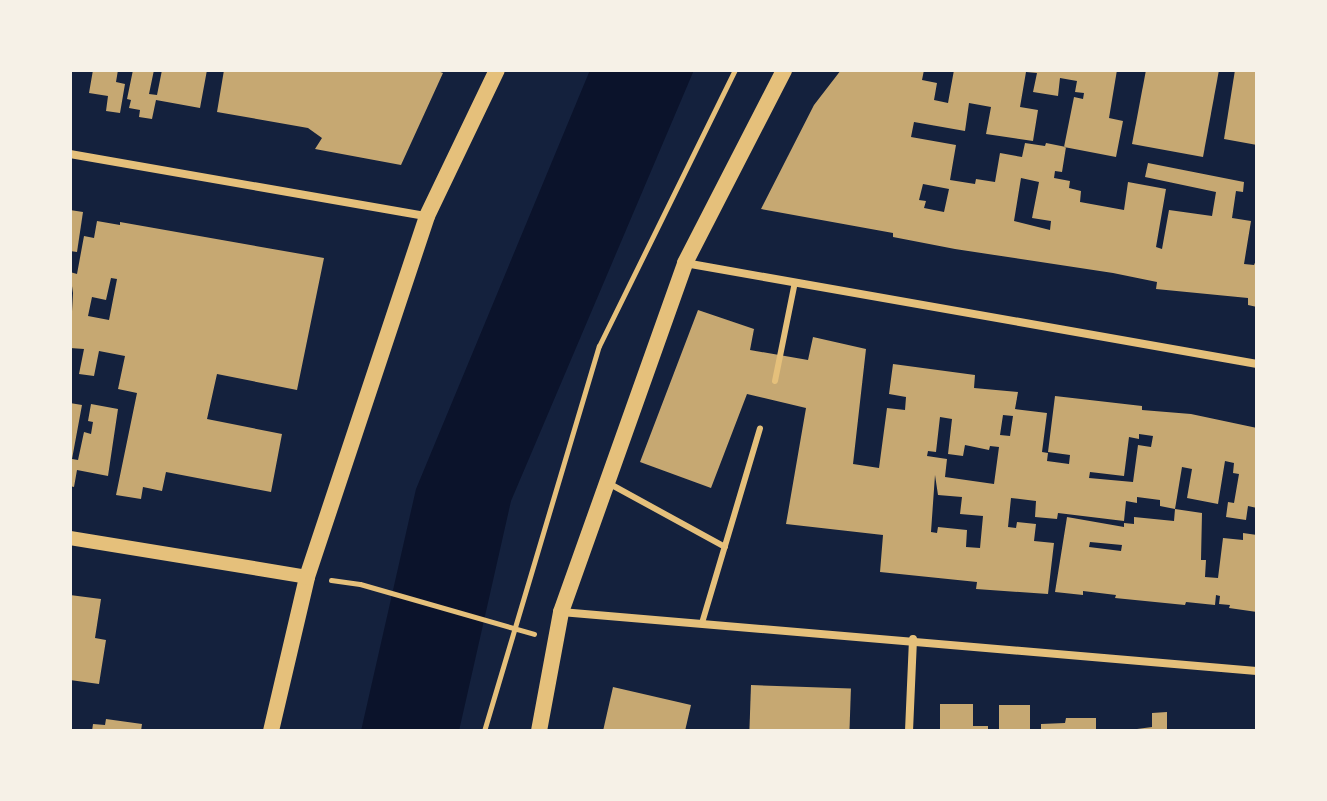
<!DOCTYPE html>
<html>
<head>
<meta charset="utf-8">
<style>
  body { margin:0 }
  #map { position:relative; width:1327px; height:801px; overflow:hidden; background:#14213d; font-family:Lato,sans-serif }
  div>[style] { position:absolute }
  [style*='--x'] { left:calc(var(--x)*1px); top:calc(var(--y)*1px); width:calc(var(--w)*1px); rotate:calc(var(--a)*1deg) }
  .water>* { inset:0; background:#0b132b }
  .building>* { inset:0; background:#c6a872; transform-origin:0 0 }
  .path>* { height:5px; margin:-2.5px; padding:0 2.5px; transform-origin:2.5px; border-radius:2.5px; background:#e5c07b }
  .service>* { height:6px; margin:-3px; padding:0 3px; transform-origin:3px; border-radius:3px; background:#e5c07b }
  .minor>* { height:8px; margin:-4px; padding:0 4px; transform-origin:4px; border-radius:4px; background:#e5c07b }
  .tertiary>* { height:14px; margin:-7px; padding:0 7px; transform-origin:7px; border-radius:7px; background:#e5c07b }
  .secondary>* { height:16px; margin:-8px; padding:0 8px; transform-origin:8px; border-radius:8px; background:#e5c07b }
  span { translate:-50% -50%; white-space:nowrap; text-align:center; line-height:1.15; -webkit-text-stroke:6px #f6f1e7; paint-order:stroke }
  .frame { position:absolute; inset:0; border:72px solid #f6f1e7; pointer-events:none }
</style>
</head>
<body>
<div id="map">
  <div class="water">
    <div style="clip-path:polygon(590px 70px,694px 70px,511px 501px,459px 731px,361px 731px,416px 489px)"></div>
  </div>
  <div class="building">
    <div style="clip-path:polygon(93px 70px,118px 70px,116px 82px,125px 84px,120px 113px,106px 111px,108px 96px,89px 93px)"></div>
    <div style="clip-path:polygon(133px 70px,154px 70px,149px 94px,157px 95px,162px 70px,207px 70px,200px 108px,156px 100px,152px 119px,139px 117px,140px 110px,129px 108px,131px 100px,127px 99px)"></div>
    <div style="clip-path:polygon(224px 70px,435px 70px,443px 73px,401px 165px,315px 149px,322px 138px,308px 128px,217px 112px)"></div>
    <div style="clip-path:polygon(evenodd,841px 70px,924px 70px,922px 80px,937px 83px,934px 100px,948px 103px,954px 70px,1117px 70px,1109px 118px,1123px 121px,1116px 157px,1064px 147px,1074px 97px,1083px 99px,1084px 93px,1075px 92px,1077px 81px,1060px 78px,1058px 96px,1033px 92px,1037px 73px,1026px 72px,1020px 107px,1038px 110px,1033px 141px,986px 134px,991px 107px,969px 103px,965px 131px,914px 122px,911px 137px,956px 145px,950px 180px,975px 184px,976px 179px,995px 182px,1000px 153px,1022px 157px,1025px 143px,1045px 146px,1046px 143px,1066px 147px,1062px 172px,1055px 171px,1054px 178px,1070px 181px,1069px 188px,1081px 191px,1080px 202px,1124px 210px,1128px 182px,1166px 189px,1156px 247px,1162px 249px,1169px 210px,1212px 216px,1216px 192px,1145px 177px,1148px 163px,1244px 182px,1243px 192px,1236px 191px,1232px 218px,1251px 221px,1244px 264px,1254px 265px,1257px 258px,1257px 307px,1248px 305px,1248px 298px,1156px 289px,1157px 282px,1113px 273px,955px 249px,893px 237px,893px 233px,761px 209px,814px 105px,841px 70px,1021px 178px,1039px 182px,1032px 218px,1051px 221px,1050px 230px,1014px 221px,1021px 178px,841px 70px,923px 184px,949px 189px,944px 212px,924px 208px,926px 201px,919px 200px,923px 184px)"></div>
    <div style="clip-path:polygon(1146px 70px,1219px 70px,1203px 157px,1132px 144px)"></div>
    <div style="clip-path:polygon(1235px 70px,1257px 70px,1257px 145px,1224px 139px)"></div>
    <div style="clip-path:polygon(70px 210px,83px 212px,77px 252px,70px 251px)"></div>
    <div style="clip-path:polygon(evenodd,97px 221px,120px 225px,120px 222px,324px 258px,297px 390px,217px 374px,207px 419px,282px 434px,271px 492px,166px 472px,162px 491px,143px 487px,141px 499px,116px 495px,137px 393px,118px 389px,125px 356px,99px 351px,94px 376px,79px 374px,84px 349px,70px 348px,73px 293px,70px 272px,77px 274px,84px 236px,94px 238px,97px 221px,111px 278px,117px 279px,109px 320px,88px 316px,92px 297px,106px 300px,111px 278px)"></div>
    <div style="clip-path:polygon(evenodd,698px 310px,754px 329px,750px 350px,808px 360px,813px 337px,866px 349px,853px 464px,879px 468px,887px 408px,905px 410px,906px 397px,889px 394px,893px 364px,975px 375px,974px 388px,1018px 392px,1015px 409px,1047px 413px,1042px 452px,1048px 453px,1047px 461px,1069px 464px,1070px 455px,1048px 452px,1055px 396px,1142px 406px,1142px 410px,1191px 414px,1257px 428px,1257px 508px,1248px 506px,1246px 520px,1226px 517px,1228px 502px,1234px 503px,1239px 474px,1233px 473px,1234px 463px,1225px 461px,1218px 504px,1187px 498px,1192px 469px,1182px 467px,1175px 509px,1160px 506px,1160px 500px,1137px 497px,1137px 503px,1126px 501px,1124px 521px,1058px 513px,1057px 519px,1035px 517px,1036px 501px,1011px 498px,1008px 527px,1016px 528px,1017px 522px,1036px 524px,1034px 541px,1054px 543px,1048px 594px,976px 589px,977px 582px,880px 572px,883px 535px,786px 524px,806px 408px,747px 394px,711px 488px,640px 462px,698px 310px,1003px 415px,1013px 416px,1010px 436px,1000px 435px,1003px 415px,698px 310px,940px 417px,952px 419px,948px 454px,963px 456px,965px 445px,989px 450px,990px 446px,999px 447px,994px 484px,945px 477px,947px 459px,927px 456px,928px 451px,936px 452px,940px 417px,698px 310px,1139px 434px,1153px 436px,1151px 447px,1138px 445px,1133px 482px,1089px 478px,1090px 472px,1124px 476px,1129px 437px,1139px 439px,1139px 434px,698px 310px,935px 475px,938px 495px,962px 497px,960px 514px,983px 516px,980px 548px,966px 547px,967px 530px,938px 527px,937px 533px,931px 532px,935px 475px)"></div>
    <div style="clip-path:polygon(70px 403px,82px 405px,72px 459px,78px 460px,84px 432px,91px 434px,93px 422px,88px 421px,91px 404px,118px 409px,108px 476px,77px 470px,74px 487px,70px 486px)"></div>
    <div style="clip-path:polygon(evenodd,1175px 509px,1202px 513px,1201px 560px,1206px 560px,1205px 577px,1218px 578px,1223px 538px,1243px 540px,1243px 533px,1257px 535px,1257px 612px,1229px 608px,1230px 605px,1219px 604px,1220px 596px,1216px 595px,1215px 605px,1186px 602px,1185px 605px,1115px 598px,1116px 595px,1083px 591px,1083px 595px,1055px 592px,1067px 517px,1124px 527px,1124px 523px,1134px 524px,1134px 517px,1174px 521px,1175px 509px,1090px 542px,1122px 545px,1121px 551px,1089px 547px,1090px 542px)"></div>
    <div style="clip-path:polygon(70px 595px,101px 599px,95px 638px,106px 640px,99px 684px,70px 680px)"></div>
    <div style="left:751px;top:685px;width:100px;height:46px;rotate:2deg"></div>
    <div style="clip-path:polygon(613px 687px,691px 705px,685px 731px,603px 731px)"></div>
    <div style="clip-path:polygon(940px 704px,973px 704px,973px 726px,988px 726px,988px 731px,940px 731px)"></div>
    <div style="left:999px;top:705px;width:31px;height:26px"></div>
    <div style="clip-path:polygon(1167px 712px,1167px 731px,1122px 731px,1152px 727px,1152px 713px)"></div>
    <div style="clip-path:polygon(1066px 718px,1096px 718px,1096px 731px,1041px 731px,1041px 724px,1065px 723px)"></div>
    <div style="clip-path:polygon(106px 719px,142px 724px,141px 731px,92px 731px,93px 724px,105px 725px)"></div>
  </div>
  <div class="path">
    <div style="--x:331;--y:580;--w:29;--a:8"></div>
    <div style="--x:360;--y:584;--w:181;--a:16"></div>
    <div style="--x:484;--y:731;--w:402;--a:-73.4"></div>
    <div style="--x:599;--y:346;--w:308;--a:-63.8"></div>
  </div>
  <div class="service">
    <div style="--x:775;--y:381;--w:101;--a:-78.6"></div>
    <div style="--x:610;--y:484;--w:131;--a:28.7"></div>
    <div style="--x:702;--y:623;--w:203;--a:-73.4"></div>
  </div>
  <div class="minor">
    <div style="--x:70;--y:154;--w:362;--a:9.9"></div>
    <div style="--x:685;--y:263;--w:581;--a:10.01"></div>
    <div style="--x:561;--y:612;--w:698;--a:4.85"></div>
    <div style="--x:909;--y:731;--w:92;--a:-87.5"></div>
  </div>
  <div class="tertiary">
    <div style="--x:70;--y:538;--w:240;--a:9.3"></div>
  </div>
  <div class="secondary">
    <div style="--x:271;--y:731;--w:158;--a:-76.8"></div>
    <div style="--x:307;--y:577;--w:380;--a:-71.6"></div>
    <div style="--x:427;--y:216;--w:162;--a:-64.4"></div>
    <div style="--x:539;--y:731;--w:121;--a:-79.5"></div>
    <div style="--x:561;--y:612;--w:370;--a:-70.4"></div>
    <div style="--x:685;--y:263;--w:217;--a:-62.8"></div>
  </div>
  <div class="frame"></div>
</div>
</body>
</html>
